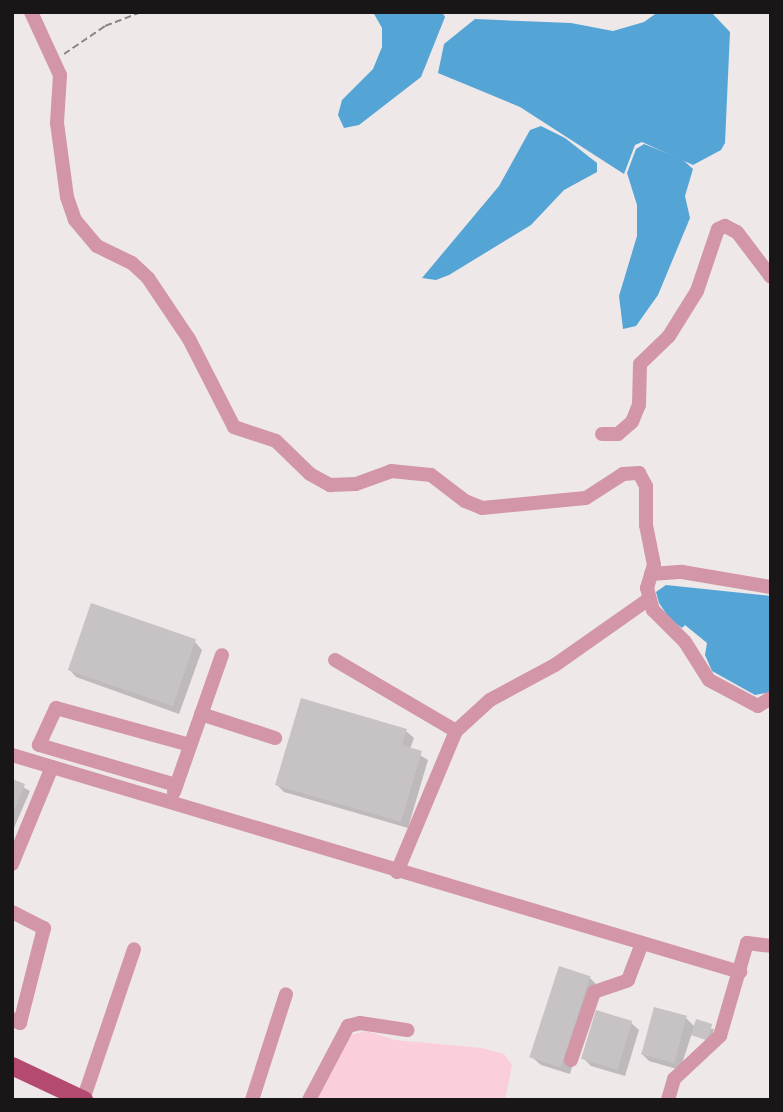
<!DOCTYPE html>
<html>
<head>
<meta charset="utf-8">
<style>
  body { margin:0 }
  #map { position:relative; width:783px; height:1112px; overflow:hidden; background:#eee8e9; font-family:Ubuntu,sans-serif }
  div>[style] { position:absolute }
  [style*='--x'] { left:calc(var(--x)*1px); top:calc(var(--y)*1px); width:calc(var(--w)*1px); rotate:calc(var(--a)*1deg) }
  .green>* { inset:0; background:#facfda }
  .water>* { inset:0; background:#54a5d6 }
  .shadow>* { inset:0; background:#0003 }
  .building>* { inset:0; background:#c7c2c3; transform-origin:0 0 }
  .path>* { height:2px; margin-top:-1px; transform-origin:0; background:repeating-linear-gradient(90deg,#8a8687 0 7px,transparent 0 10.5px) }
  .minor>* { height:14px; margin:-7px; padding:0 7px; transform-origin:7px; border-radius:7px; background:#d296a7 }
  .major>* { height:18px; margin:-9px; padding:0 9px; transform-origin:9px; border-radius:9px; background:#b44a70 }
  span { translate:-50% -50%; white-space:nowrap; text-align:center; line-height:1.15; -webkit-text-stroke:5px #eee8e9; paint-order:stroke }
  .frame { position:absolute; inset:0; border:14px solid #181616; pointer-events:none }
</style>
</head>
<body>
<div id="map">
  <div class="green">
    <div style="clip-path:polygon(367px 1031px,395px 1040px,482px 1048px,504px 1054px,512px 1065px,505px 1100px,314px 1100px,351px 1035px)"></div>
  </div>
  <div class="water">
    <div style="clip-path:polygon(373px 12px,442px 12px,445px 17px,421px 77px,359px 125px,344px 128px,338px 115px,342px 100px,373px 69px,382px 47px,382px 28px)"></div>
    <div style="clip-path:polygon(658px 12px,711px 12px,730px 32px,725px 143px,721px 150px,693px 165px,642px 142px,635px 145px,624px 174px,520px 107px,438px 73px,444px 44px,475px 19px,571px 23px,613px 31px,644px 22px)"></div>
    <div style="clip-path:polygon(541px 126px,565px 138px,597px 163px,597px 172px,564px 190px,531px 225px,449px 275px,436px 280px,422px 278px,499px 186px,530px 130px)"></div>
    <div style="clip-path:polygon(644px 144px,682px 159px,693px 169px,685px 196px,690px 218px,658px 295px,636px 326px,623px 329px,619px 296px,637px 236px,637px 205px,627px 173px,636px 149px)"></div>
    <div style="clip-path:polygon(666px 585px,771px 596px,771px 692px,755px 695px,712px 671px,705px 655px,707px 643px,685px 625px,682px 628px,670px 619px,659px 603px,656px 592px)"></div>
  </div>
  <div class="shadow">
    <div style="clip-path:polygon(195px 642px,202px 650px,179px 714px,76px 677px,69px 669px)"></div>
    <div style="clip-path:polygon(406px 731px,414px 738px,410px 749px,428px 760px,408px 828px,284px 792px,277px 785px)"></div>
    <div style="clip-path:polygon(12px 781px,30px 791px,14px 828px,12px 827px)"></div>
    <div style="clip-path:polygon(589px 977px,597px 985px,570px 1074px,541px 1065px,533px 1058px)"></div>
    <div style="clip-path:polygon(686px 1018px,695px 1027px,714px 1029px,710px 1042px,692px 1033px,680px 1070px,649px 1061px,641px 1053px)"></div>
    <div style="clip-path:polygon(631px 1023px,639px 1030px,625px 1076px,591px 1066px,584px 1059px)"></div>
  </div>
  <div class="building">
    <div style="left:91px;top:603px;width:111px;height:71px;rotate:19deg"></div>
    <div style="clip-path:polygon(301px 698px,407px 729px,402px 745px,422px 751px,401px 822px,275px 785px)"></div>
    <div style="clip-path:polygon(12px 779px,25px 784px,12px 815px)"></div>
    <div style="left:559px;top:966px;width:33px;height:96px;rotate:18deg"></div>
    <div style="left:654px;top:1007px;width:34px;height:49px;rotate:15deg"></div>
    <div style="left:596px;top:1010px;width:38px;height:51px;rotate:17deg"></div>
    <div style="left:696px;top:1019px;width:17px;height:17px;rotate:17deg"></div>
  </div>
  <div class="path">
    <div style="--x:64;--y:54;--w:50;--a:-34.3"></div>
    <div style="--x:105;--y:26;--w:40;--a:-21"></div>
  </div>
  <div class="minor">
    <div style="--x:31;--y:12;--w:69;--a:65.3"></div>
    <div style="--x:60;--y:75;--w:48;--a:93.6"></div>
    <div style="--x:57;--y:123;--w:75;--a:82.3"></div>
    <div style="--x:67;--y:197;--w:24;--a:71"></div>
    <div style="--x:75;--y:220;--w:34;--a:50"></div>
    <div style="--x:97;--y:246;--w:39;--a:26"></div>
    <div style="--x:132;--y:263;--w:22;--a:43"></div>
    <div style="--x:148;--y:278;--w:73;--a:56.1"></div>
    <div style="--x:189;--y:339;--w:99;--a:62.9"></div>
    <div style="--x:234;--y:427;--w:44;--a:18.4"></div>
    <div style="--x:276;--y:441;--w:47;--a:44.1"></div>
    <div style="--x:310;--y:474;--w:23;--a:29"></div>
    <div style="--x:330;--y:485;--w:26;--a:-2"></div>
    <div style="--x:356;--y:484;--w:37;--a:-20"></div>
    <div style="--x:391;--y:471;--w:40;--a:5.7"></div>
    <div style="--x:431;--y:475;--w:43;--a:37.4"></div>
    <div style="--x:465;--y:501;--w:18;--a:22"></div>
    <div style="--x:482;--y:508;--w:104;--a:-5.5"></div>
    <div style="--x:586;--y:498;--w:44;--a:-33"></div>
    <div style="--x:623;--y:474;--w:16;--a:-4"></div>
    <div style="--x:639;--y:473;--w:15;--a:62"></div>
    <div style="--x:646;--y:486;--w:39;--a:90"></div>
    <div style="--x:646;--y:525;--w:41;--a:78.7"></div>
    <div style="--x:654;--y:565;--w:24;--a:107"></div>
    <div style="--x:647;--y:588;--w:23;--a:75"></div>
    <div style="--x:653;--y:610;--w:45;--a:45"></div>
    <div style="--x:685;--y:642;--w:45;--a:57.7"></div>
    <div style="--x:709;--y:680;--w:55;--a:28"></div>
    <div style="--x:758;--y:706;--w:15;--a:-32"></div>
    <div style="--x:602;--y:434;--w:16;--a:0"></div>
    <div style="--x:618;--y:434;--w:18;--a:-41"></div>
    <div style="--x:632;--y:422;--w:18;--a:-68"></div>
    <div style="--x:639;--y:405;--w:41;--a:-88.6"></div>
    <div style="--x:640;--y:364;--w:40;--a:-44"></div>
    <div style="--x:669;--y:336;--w:53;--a:-58.1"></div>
    <div style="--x:697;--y:291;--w:65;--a:-71.3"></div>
    <div style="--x:718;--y:229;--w:8;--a:-23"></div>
    <div style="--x:725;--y:226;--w:13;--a:27"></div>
    <div style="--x:737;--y:232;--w:56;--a:52.9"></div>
    <div style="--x:651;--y:574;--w:31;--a:-4"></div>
    <div style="--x:682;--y:572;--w:90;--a:9.6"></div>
    <div style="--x:335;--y:660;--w:140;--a:30.4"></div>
    <div style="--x:201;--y:714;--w:78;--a:18"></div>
    <div style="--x:12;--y:755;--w:760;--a:16.6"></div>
    <div style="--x:176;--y:785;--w:143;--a:-163.7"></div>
    <div style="--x:39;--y:745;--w:41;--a:-65.3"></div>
    <div style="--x:56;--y:708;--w:139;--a:15.4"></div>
    <div style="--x:174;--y:792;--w:145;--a:-70.7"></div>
    <div style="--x:12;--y:864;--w:105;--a:-67.6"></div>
    <div style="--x:397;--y:872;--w:153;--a:-67.3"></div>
    <div style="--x:456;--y:731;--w:46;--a:-42.4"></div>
    <div style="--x:490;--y:700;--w:74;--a:-28.3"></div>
    <div style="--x:555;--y:665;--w:115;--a:-35.1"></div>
    <div style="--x:12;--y:912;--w:36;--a:27"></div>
    <div style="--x:44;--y:928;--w:98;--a:104.2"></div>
    <div style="--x:20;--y:1023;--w:9;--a:-153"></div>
    <div style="--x:571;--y:1060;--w:72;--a:-71.3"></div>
    <div style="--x:594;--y:992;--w:36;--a:-19"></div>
    <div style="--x:628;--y:980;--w:39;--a:-69"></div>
    <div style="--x:83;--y:1100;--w:159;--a:-71.3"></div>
    <div style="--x:252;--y:1100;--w:111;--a:-72.2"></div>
    <div style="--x:309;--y:1100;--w:84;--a:-62.2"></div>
    <div style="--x:348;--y:1026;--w:12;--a:-14"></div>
    <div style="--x:360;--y:1023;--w:48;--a:8.5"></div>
    <div style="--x:668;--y:1100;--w:22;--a:-74"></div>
    <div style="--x:674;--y:1079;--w:63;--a:-43.1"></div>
    <div style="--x:720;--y:1036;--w:97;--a:-73.8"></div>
    <div style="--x:747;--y:943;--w:24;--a:7"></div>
  </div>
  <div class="major">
    <div style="--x:12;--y:1066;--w:80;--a:25.3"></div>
  </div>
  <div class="frame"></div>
</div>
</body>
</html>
